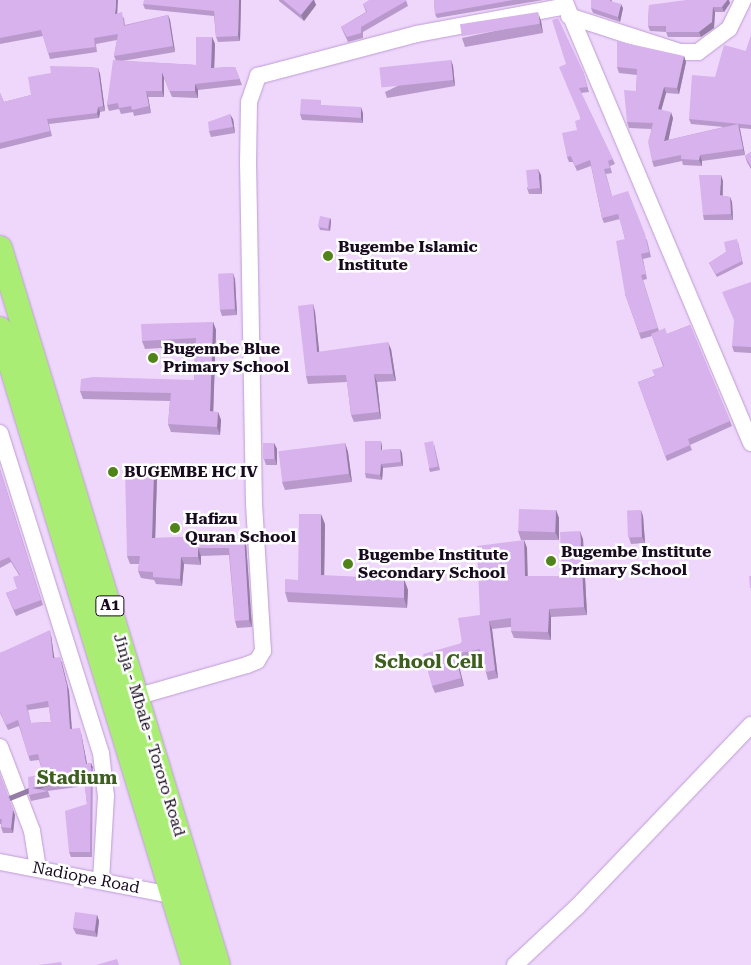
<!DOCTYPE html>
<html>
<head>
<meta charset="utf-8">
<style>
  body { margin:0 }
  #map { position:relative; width:751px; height:965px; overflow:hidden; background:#eed7fb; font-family:"Roboto Serif",serif }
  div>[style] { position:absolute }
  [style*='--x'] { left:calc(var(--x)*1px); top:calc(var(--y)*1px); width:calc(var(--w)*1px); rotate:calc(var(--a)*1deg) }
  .roads { filter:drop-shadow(0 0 1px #c09bd5) drop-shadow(0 0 1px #c09bd5) }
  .minor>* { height:16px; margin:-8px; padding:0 8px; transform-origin:8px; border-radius:8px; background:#fff }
  .highway>* { height:24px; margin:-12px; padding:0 12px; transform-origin:12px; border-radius:12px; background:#aaed75 }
  .wall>* { inset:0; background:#b999cc }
  .shaded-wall>* { inset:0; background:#967da6; transform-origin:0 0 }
  .building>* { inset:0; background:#d7b2ed; transform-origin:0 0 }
  .dots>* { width:14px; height:14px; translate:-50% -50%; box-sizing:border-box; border:2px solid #fff; border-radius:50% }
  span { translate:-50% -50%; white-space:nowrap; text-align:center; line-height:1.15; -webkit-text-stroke:5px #fff; paint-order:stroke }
  .shield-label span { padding:1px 4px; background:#fff; border:1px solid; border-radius:4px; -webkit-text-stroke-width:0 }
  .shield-label { font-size:15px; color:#180a1f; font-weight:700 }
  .poi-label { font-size:16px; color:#180a1f; font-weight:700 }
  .left { translate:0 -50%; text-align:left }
  .street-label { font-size:16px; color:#180a1f }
  .quarter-label { font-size:19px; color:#3c5e1e; font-weight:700 }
</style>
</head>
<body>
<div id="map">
  <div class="roads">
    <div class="minor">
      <div style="--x:564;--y:0;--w:481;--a:67.1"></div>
      <div style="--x:569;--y:16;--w:117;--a:18"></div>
      <div style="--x:680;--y:52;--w:18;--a:0"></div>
      <div style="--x:698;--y:52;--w:39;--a:-37"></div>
      <div style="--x:729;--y:29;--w:32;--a:-64"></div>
      <div style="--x:0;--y:433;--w:336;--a:72.5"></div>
      <div style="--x:101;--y:753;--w:43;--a:83.4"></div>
      <div style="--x:106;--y:796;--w:85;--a:93.4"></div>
      <div style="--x:139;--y:696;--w:112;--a:-16"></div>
      <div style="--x:247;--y:665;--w:11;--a:-22"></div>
      <div style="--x:257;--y:661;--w:12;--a:-59"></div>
      <div style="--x:263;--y:651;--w:147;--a:-93.5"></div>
      <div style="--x:254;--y:504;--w:339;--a:-91"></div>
      <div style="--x:248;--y:165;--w:63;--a:-89.1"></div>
      <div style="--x:249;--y:102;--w:28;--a:-71"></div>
      <div style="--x:258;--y:76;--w:164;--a:-14.8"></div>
      <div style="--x:417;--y:34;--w:152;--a:-10.6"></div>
      <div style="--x:0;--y:747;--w:90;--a:69.1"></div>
      <div style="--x:32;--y:831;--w:38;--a:81"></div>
      <div style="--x:0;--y:862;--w:175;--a:10.9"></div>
      <div style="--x:515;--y:965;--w:85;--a:-43.1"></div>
      <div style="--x:577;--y:907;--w:252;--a:-46.3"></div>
    </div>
    <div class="highway">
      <div style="--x:0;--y:248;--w:749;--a:73.09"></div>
      <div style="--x:0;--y:329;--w:665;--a:73.04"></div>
    </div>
  </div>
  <div class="wall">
    <div style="clip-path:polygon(0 0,117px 13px,124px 18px,125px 25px,168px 15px,170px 20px,175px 52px,122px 61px,196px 65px,212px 37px,215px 44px,214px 68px,235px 67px,242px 85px,198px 90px,198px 98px,172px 97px,164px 78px,164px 97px,148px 97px,151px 113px,134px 116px,133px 112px,121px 114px,119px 109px,109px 111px,107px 105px,116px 61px,114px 56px,117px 40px,96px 44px,97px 52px,50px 59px,43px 36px,0 44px)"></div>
    <div style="clip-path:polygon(241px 0,240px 41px,218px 42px,216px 37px,214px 16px,145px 9px,143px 4px)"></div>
    <div style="clip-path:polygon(279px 0,314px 0,316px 5px,304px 21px,279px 1px)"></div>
    <div style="clip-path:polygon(406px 0,408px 6px,363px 32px,363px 38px,348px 42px,341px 27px,366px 12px,363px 4px)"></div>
    <div style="clip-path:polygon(434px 0,543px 0,437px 18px,435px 14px)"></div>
    <div style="clip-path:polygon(591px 0,612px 0,612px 2px,623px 8px,620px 22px,593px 13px,591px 8px)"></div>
    <div style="clip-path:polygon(730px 3px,724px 12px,715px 12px,714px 28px,701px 37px,668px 37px,666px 32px,650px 31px,648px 26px,649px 5px)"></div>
    <div style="clip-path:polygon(541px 21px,543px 33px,465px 47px,462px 38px)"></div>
    <div style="clip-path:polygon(751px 36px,751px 129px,740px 128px,745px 155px,702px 161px,702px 166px,683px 165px,682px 161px,654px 167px,652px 161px,651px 129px,629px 128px,627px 122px,636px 91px,637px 75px,619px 73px,617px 67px,684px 56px,686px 62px,679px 94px,666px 93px,661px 110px,673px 118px,668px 140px,724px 127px,691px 124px,689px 119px,715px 77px,746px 51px)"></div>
    <div style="clip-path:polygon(451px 60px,453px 66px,455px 86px,387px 98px,385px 92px)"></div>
    <div style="clip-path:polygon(566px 64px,583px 71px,589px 92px,581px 93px,615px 164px,610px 166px,612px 173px,606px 174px,612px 196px,647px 240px,651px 257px,643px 259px,647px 279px,643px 280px,659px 331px,667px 334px,690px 325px,732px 426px,690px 445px,692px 450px,667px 461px,638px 382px,654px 376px,663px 366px,652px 336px,641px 339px,625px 294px,625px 239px,620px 219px,604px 223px,602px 218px,591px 166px,577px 171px,573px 162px,569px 162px,567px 157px,581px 120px)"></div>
    <div style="clip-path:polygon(98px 68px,100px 74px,105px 111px,100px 112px,99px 118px,49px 124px,52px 136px,0 149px,0 93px,4px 102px,31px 95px)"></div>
    <div style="clip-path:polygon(323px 105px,363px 113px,363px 123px,302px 120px,300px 114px)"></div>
    <div style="clip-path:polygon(233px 119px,235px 133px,211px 137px,209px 131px)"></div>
    <div style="clip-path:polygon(751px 152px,751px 169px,747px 162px,745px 156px)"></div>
    <div style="clip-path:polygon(541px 175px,542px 194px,529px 194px,527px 188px)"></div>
    <div style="clip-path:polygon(723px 181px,723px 196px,730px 197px,732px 202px,733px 220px,704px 220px,703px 215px)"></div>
    <div style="clip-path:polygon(330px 218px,331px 221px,330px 231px,320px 230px,319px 227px)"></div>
    <div style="clip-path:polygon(738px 242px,743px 264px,717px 277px,709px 263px,726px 252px)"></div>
    <div style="clip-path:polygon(235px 279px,237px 315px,222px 316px,220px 310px)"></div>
    <div style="clip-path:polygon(751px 282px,751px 353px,734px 352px,732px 346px)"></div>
    <div style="clip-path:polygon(313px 304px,315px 312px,319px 352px,391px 349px,396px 381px,377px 382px,381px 419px,354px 422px,351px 415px,347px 382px,308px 384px,306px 376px)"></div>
    <div style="clip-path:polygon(213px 322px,216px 330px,213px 412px,218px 412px,221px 420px,220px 435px,171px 432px,168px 424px,170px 401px,83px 399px,80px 391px,194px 380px,195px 346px,145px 349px,142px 341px)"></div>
    <div style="clip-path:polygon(274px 443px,277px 449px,277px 465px,266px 465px,264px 459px)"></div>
    <div style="clip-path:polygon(345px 443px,348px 452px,352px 482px,285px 490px,282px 482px)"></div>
    <div style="clip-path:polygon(434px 444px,440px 470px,430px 472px,429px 469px)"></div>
    <div style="clip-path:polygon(382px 446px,382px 450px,400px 449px,402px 453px,403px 466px,383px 468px,382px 480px,366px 478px,365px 473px)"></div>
    <div style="clip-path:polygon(0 469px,43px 605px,16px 616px,6px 593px,17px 589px,19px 575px,11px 562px,0 568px)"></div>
    <div style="clip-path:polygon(154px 469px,157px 476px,155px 538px,244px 536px,246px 543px,252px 627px,237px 628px,235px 621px,229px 555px,201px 556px,201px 565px,184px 564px,182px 586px,156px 584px,154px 580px,141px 578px,138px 571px,139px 564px,130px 564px,127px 556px)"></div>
    <div style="clip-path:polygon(556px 510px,559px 518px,559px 540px,521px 540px,518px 531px)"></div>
    <div style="clip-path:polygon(643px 516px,645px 543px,631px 544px,629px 538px)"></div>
    <div style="clip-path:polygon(325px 524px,324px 576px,404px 579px,408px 590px,407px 608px,288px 602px,285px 592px,298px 580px)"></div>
    <div style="clip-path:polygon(583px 539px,587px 615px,551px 617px,551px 640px,514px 638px,511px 631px,511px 627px,492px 629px,498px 678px,488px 680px,482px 657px,458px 662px,464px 686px,435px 693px,432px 686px,480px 615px,524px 540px,527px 548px,527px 576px,562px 576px)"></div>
    <div style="clip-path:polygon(evenodd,51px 635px,54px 657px,62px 662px,69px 691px,72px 729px,81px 733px,87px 764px,91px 763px,93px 768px,92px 857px,71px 857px,69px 852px,87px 804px,85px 786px,47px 791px,48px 791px,50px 797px,31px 801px,29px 795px,43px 774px,39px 760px,30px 761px,19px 726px,8px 730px,0 713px,0 653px,51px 635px,49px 707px,51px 722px,31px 723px,28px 710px,49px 707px)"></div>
    <div style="clip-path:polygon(0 775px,15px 815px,13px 833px,3px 833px,1px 827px,1px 824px,0 824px)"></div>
    <div style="clip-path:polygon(97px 915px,99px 921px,97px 937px,76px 934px,73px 928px)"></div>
  </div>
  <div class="shaded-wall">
    <div style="clip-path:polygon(116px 0,118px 0,117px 19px,115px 14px)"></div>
    <div style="clip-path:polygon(239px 0,241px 0,240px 41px,238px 36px)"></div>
    <div style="clip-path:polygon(313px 0,314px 0,316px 5px,304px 21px,301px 15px)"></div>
    <div style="clip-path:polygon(727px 0,729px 0,730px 3px,724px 12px,722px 7px)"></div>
    <div style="clip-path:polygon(621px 4px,623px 8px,620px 22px,618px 17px)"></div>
    <div style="clip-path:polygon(713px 7px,715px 12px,714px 28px,701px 37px,699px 32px)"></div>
    <div style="clip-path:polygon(538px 12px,541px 21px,543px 33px,540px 24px)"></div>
    <div style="clip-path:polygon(168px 15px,170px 20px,175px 52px,173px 46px)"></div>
    <div style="clip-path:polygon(212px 37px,215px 44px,214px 74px,211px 68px)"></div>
    <div style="clip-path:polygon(684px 56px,686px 62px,679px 94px,677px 88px)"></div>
    <div style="clip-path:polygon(451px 60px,453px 66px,455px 86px,453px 80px)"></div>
    <div style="clip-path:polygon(98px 68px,100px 74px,105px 111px,103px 106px)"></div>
    <div style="clip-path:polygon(162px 72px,164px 78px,164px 97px,162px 91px)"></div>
    <div style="clip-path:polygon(195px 84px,198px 90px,198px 98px,195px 91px)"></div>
    <div style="clip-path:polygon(664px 87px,666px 93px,660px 115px,658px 109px)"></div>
    <div style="clip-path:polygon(146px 91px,148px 97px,151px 113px,149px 106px)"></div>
    <div style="clip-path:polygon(98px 107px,100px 112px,99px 118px,97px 113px)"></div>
    <div style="clip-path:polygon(361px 107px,363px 113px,363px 123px,361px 118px)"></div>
    <div style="clip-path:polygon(671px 112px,673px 118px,667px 147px,664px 141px)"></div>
    <div style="clip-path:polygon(230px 114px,233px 119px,235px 133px,233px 127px)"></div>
    <div style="clip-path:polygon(738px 124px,740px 130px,745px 155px,743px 149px)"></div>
    <div style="clip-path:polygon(700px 155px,702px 161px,702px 166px,699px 160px)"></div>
    <div style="clip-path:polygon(538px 169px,541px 175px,542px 194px,540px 188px)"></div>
    <div style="clip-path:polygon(721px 175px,723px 181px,722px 201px,720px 195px)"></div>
    <div style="clip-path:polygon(730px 197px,732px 202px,733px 220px,731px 214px)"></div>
    <div style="clip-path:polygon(330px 218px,331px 221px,330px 231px,329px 228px)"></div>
    <div style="clip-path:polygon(233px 273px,235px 279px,237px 315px,235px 309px)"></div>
    <div style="clip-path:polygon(313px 304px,315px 312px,320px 359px,317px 352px)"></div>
    <div style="clip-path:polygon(213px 322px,216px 330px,213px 419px,210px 411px)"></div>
    <div style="clip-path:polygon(388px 342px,391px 349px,396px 381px,393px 374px)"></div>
    <div style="clip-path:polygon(374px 374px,377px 382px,381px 419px,379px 412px)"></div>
    <div style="clip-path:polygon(218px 412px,221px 420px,220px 435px,217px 427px)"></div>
    <div style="clip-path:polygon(381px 441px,382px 446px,382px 455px,381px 450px)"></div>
    <div style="clip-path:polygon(274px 443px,277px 449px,277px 465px,275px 459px)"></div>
    <div style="clip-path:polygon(345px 443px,348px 452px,352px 482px,349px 474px)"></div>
    <div style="clip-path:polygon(400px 449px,402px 453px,403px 466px,401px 462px)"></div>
    <div style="clip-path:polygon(381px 464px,383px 468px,382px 480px,380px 475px)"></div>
    <div style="clip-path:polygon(154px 469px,157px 476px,155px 545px,152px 538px)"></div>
    <div style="clip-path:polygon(556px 510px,559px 518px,559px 540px,555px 532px)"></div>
    <div style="clip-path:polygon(641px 510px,643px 516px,645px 543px,642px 537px)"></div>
    <div style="clip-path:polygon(321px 514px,325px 524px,324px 586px,321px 575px)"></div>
    <div style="clip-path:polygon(580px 531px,583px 539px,587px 615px,584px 607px)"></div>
    <div style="clip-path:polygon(244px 536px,246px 543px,252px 627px,249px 620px)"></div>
    <div style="clip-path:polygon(524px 540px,527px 548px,528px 584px,525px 576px)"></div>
    <div style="clip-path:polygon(198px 548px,201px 556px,201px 565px,198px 557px)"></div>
    <div style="clip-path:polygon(181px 557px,184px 564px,182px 586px,180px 579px)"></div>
    <div style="clip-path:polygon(404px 579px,408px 590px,407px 608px,404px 598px)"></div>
    <div style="clip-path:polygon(549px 609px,551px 617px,551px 640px,548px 632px)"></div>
    <div style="clip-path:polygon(489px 621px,492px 629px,498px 678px,495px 670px)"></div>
    <div style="clip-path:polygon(50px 630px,51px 635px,55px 663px,53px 658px)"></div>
    <div style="clip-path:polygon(455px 654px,458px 662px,464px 686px,461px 678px)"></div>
    <div style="clip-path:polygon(60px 657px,69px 691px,72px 734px,70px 729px)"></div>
    <div style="clip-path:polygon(80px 728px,81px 733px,88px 769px,86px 764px)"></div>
    <div style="left:91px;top:763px;width:5px;height:89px;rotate:68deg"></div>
    <div style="clip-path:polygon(13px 810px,15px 815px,13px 833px,11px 828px)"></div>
    <div style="clip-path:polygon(97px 915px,99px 921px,97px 937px,95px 931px)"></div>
  </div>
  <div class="building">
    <div style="clip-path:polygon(0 0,116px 0,115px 14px,122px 12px,124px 26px,168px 15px,173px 46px,114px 56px,118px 34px,94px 38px,95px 47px,48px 53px,41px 30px,0 38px)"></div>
    <div style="clip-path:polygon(144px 0,239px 0,238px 36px,216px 37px,214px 11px,143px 4px)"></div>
    <div style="clip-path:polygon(283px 0,313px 0,301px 15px)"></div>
    <div style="clip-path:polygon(369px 0,406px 0,406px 1px,361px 27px,361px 33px,347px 37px,341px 27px,367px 12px,363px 4px)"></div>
    <div style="clip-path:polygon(434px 0,513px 0,435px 14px)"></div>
    <div style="clip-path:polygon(591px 0,610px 0,610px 1px,621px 4px,618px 17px,591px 8px)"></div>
    <div style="clip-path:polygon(686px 0,727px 0,722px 7px,713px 7px,712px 22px,699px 32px,666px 32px,666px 26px,648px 26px,649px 5px)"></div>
    <div style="left:538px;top:12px;width:12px;height:79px;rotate:81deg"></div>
    <div style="clip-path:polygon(558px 18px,583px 71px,587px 87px,579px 88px,613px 159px,608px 161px,610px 168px,604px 169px,612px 196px,628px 191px,645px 234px,649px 252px,641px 254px,646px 274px,641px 275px,658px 328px,639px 333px,625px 294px,616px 241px,625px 239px,618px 214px,602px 218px,590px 160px,575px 166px,571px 156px,567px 157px,562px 133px,577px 130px,575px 121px,581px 119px,559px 67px,566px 64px,552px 20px)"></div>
    <div style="clip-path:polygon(751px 36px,751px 125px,689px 119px,692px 75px,715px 77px,724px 45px,746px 51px)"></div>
    <div style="clip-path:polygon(196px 37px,212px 37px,211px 68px,235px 67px,240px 79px,195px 84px,195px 91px,169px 91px,162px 72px,162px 91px,146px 91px,149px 106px,132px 110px,131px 106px,119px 108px,118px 103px,107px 105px,113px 60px,196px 65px)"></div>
    <div style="clip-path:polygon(617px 41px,684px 56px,677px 88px,664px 87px,658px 109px,671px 112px,664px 141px,738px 124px,743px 149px,700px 155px,699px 160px,681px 159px,681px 155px,652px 161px,648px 142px,653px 123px,627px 122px,624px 90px,636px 91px,637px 69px,617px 67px)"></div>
    <div style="left:451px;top:60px;width:20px;height:72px;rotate:84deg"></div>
    <div style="clip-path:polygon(50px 66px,92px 67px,98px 68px,103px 106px,98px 107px,97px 113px,47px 119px,50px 131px,0 143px,0 93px,4px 102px,31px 95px,28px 77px,51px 73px)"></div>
    <div style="clip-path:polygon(301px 99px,321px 100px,321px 105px,361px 107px,361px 118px,300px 114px)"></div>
    <div style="clip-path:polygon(230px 114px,233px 127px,209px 131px,208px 122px)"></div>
    <div style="clip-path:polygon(751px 152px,751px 166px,745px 156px)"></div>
    <div style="left:538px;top:169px;width:19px;height:12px;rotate:84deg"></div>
    <div style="clip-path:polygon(699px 175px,721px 175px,720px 195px,730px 197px,731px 214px,703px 215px)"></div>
    <div style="left:320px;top:216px;width:10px;height:11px;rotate:11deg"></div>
    <div style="clip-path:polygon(737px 239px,742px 261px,716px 274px,709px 263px,726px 252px,724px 242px)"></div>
    <div style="left:233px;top:273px;width:36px;height:15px;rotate:87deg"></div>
    <div style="clip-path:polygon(751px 282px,751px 347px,732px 346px,734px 320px,722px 292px)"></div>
    <div style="clip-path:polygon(313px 304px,317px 352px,388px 342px,393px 374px,374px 374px,379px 412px,351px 415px,346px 375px,306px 376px,298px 306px)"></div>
    <div style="clip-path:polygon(213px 322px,210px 411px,218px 412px,217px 427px,168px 424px,171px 393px,80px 391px,81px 379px,93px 377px,194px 380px,196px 338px,142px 341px,141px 324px)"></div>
    <div style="clip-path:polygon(690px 325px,730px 421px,688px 439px,690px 445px,665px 456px,638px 382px,655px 376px,652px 370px,664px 366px,651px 334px,665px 328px,667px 334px)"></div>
    <div style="clip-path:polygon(365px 441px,381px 441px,381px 450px,400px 449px,401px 462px,381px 464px,380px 475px,365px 473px)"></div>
    <div style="left:433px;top:441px;width:26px;height:9px;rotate:79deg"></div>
    <div style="left:263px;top:443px;width:11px;height:16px"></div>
    <div style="left:345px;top:443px;width:31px;height:67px;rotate:83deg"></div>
    <div style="clip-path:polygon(125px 468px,154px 469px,152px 538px,244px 536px,249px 620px,235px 621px,229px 548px,198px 548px,198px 557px,181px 557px,180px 579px,153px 577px,153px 572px,138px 571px,140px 556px,127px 556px)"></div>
    <div style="clip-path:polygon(0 470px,41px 600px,14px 610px,6px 593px,17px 589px,13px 577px,20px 575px,9px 557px,0 561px)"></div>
    <div style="left:519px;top:509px;width:37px;height:22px;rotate:2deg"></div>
    <div style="left:641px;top:510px;width:27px;height:14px;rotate:88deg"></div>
    <div style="clip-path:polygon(299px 514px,321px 514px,321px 575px,404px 579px,404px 598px,285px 592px,285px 579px,298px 580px)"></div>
    <div style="clip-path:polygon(580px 531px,584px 607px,549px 609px,548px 632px,511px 631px,511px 618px,489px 621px,495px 670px,486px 672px,480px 649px,455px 654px,461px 678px,432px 686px,423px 654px,462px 643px,458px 618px,480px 615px,477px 546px,524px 540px,525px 576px,562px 576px,560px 532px)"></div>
    <div style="clip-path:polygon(749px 576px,751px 576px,751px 588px,750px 588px)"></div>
    <div style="clip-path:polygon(evenodd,50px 630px,53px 658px,60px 657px,67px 686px,70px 729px,80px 728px,86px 764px,91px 763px,90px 852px,69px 852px,65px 811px,87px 804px,84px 780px,32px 788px,48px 791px,29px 795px,28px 777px,43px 774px,38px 754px,28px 756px,18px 720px,6px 725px,0 712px,0 653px,50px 630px,48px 701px,51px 722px,31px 723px,26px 705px,48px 701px)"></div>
    <div style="clip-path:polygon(0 775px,13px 810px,11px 828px,1px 827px,2px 819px,0 819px)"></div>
    <div style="left:75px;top:912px;width:22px;height:16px;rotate:8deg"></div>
    <div style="clip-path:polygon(117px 959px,119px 965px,96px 965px)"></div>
    <div style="clip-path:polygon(61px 962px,62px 965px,38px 965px)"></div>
  </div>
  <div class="dots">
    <div style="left:328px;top:256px;background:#50841a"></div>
    <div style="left:153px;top:358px;background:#50841a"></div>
    <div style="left:113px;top:472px;background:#50841a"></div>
    <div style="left:175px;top:528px;background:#50841a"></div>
    <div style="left:551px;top:561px;background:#50841a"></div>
    <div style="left:348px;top:564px;background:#50841a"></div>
  </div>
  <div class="shield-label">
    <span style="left:110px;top:606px">A1</span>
  </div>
  <div class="poi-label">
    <span class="left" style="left:338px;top:256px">Bugembe Islamic<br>Institute</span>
    <span class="left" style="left:163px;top:358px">Bugembe Blue<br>Primary School</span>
    <span class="left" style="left:124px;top:472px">BUGEMBE HC IV</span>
    <span class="left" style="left:185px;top:528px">Hafizu<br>Quran School</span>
    <span class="left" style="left:561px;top:561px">Bugembe Institute<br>Primary School</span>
    <span class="left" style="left:358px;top:564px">Bugembe Institute<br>Secondary School</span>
  </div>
  <div class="street-label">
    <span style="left:149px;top:735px;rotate:73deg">Jinja - Mbale - Tororo Road</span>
    <span style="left:86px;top:878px;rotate:11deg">Nadiope Road</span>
  </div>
  <div class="quarter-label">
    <span style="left:429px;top:662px">School Cell</span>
    <span style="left:77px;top:778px">Stadium</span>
  </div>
</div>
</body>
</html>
